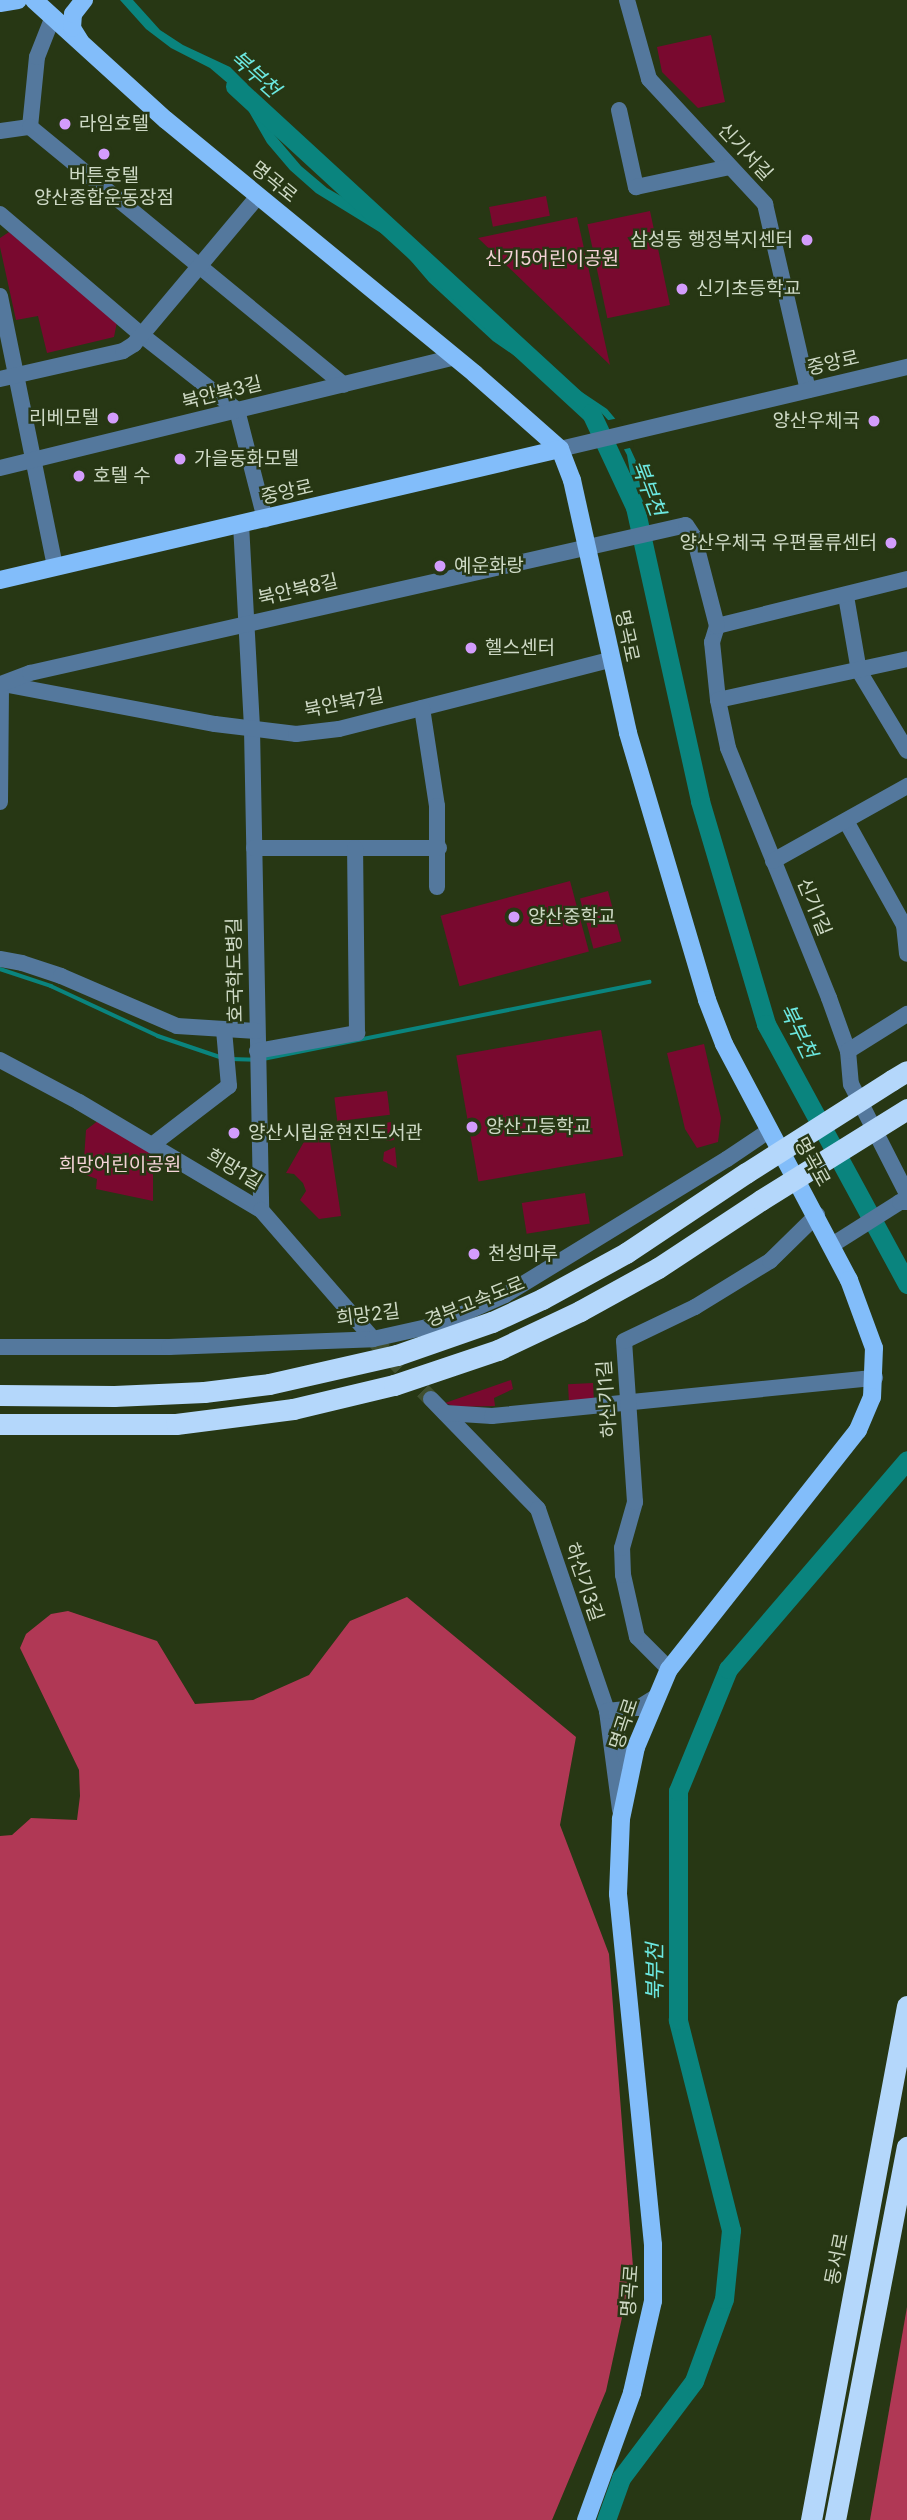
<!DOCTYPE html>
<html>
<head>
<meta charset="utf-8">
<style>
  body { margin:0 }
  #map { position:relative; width:907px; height:2520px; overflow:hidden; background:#273714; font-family:Inter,"Noto Sans KR",sans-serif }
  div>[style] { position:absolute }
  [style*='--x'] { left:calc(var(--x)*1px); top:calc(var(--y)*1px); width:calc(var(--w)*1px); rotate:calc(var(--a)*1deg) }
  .green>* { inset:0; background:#79092f; transform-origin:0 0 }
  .forest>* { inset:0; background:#b03855 }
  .water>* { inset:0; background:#0a847e }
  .pier>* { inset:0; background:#273714 }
  .stream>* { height:3.5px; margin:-1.75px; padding:0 1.75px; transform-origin:1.75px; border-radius:1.75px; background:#0a847e }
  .river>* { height:19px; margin:-9.5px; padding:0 9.5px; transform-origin:9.5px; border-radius:9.5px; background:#0a847e }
  .minor-tunnel>* { height:16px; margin-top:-8px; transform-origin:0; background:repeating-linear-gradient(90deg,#404f2f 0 16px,transparent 0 24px) }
  .minor>* { height:16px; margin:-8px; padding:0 8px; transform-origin:8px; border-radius:8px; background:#54789d }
  .major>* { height:18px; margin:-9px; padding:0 9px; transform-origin:9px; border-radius:9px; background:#82bdfa }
  .highway>* { height:21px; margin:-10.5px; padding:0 10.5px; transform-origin:10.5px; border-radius:10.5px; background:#b4d7fb }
  .highway-bridge>* { height:21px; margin:-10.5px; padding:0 10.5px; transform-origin:10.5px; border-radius:10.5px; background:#b4d7fb }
  .dots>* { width:19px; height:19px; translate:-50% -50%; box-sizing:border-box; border:4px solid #273714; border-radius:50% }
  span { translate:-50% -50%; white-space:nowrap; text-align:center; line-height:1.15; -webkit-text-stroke:5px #273714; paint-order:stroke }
  .poi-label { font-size:19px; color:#ced9c5 }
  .left { translate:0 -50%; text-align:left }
  .right { translate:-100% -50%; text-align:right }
  .street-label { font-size:19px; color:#ced9c5 }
  .park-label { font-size:19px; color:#f4d3d7 }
  .water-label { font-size:21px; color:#6ce8e1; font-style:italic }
</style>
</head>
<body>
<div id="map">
  <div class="green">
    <div style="clip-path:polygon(711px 35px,725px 102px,698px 108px,662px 72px,657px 47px)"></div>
    <div style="left:546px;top:196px;width:20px;height:58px;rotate:79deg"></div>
    <div style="left:650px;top:211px;width:96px;height:64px;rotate:78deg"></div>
    <div style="clip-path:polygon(577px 217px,610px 365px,478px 238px)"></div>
    <div style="clip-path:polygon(9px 232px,117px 322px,114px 337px,47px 353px,38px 316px,16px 320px,0 247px,0 238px)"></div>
    <div style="left:570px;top:881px;width:73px;height:134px;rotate:75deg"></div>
    <div style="left:608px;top:891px;width:52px;height:29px;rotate:75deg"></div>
    <div style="left:601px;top:1030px;width:128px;height:147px;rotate:80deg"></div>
    <div style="clip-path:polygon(704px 1044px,721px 1118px,718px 1142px,697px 1148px,685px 1129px,667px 1053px)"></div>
    <div style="left:387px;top:1091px;width:24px;height:53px;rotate:83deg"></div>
    <div style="clip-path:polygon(99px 1120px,153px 1153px,153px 1201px,96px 1189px,97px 1179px,83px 1174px,86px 1130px)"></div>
    <div style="clip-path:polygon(391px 1122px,394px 1140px,387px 1141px,379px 1135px,378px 1124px)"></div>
    <div style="clip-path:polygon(329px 1136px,341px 1216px,319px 1219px,300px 1200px,306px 1191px,303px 1183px,294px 1174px,286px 1173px,305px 1140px)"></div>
    <div style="clip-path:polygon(395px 1147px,397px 1168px,383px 1161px,384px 1152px)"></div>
    <div style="left:585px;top:1193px;width:31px;height:64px;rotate:81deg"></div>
    <div style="clip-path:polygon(511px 1380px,513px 1389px,494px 1398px,495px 1406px,456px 1407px,445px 1403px)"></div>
    <div style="left:593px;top:1383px;width:18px;height:25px;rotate:87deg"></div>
  </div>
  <div class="forest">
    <div style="clip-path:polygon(407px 1597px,576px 1737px,560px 1825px,609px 1954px,633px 2267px,606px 2391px,552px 2520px,0 2520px,0 1836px,12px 1835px,31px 1818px,77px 1820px,80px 1796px,79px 1770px,20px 1648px,26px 1634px,51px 1614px,68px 1611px,157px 1641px,195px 1704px,253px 1700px,309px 1675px,350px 1621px)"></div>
    <div style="clip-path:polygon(907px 2307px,907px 2520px,870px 2520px)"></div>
  </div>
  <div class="water">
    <div style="clip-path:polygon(120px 0,133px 0,160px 30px,183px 45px,230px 67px,247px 84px,267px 126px,301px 166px,327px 188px,379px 218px,510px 344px,607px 409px,618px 422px,636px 461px,641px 492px,634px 495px,627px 455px,609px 421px,596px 407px,580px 393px,551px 381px,493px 341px,429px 282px,394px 241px,316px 193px,290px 170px,267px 143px,237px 91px,210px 68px,171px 48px,146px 29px)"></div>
  </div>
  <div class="pier">
    <div style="clip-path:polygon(619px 418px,633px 443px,634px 447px,621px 450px,604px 421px)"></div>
  </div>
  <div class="stream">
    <div style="--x:0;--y:969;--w:54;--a:18.4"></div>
    <div style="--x:51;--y:986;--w:118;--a:25"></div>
    <div style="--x:158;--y:1036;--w:65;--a:18.7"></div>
    <div style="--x:231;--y:1059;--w:24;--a:2"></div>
    <div style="--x:263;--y:1059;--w:394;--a:-11.3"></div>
  </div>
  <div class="river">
    <div style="--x:235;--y:86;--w:483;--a:42.6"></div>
    <div style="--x:591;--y:413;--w:104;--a:64.9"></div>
    <div style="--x:635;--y:507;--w:301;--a:77.5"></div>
    <div style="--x:700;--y:801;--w:233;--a:73.5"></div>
    <div style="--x:766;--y:1024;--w:296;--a:61.5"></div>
    <div style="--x:606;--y:2520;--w:45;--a:-70.3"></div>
    <div style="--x:621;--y:2478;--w:121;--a:-53"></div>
    <div style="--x:694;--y:2381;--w:87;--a:-69.9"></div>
    <div style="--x:724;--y:2299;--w:69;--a:-84.2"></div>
    <div style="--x:731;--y:2230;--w:217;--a:-104.2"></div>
    <div style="--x:678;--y:2020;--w:229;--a:-90"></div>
    <div style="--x:678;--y:1791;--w:132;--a:-67.7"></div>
    <div style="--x:728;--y:1669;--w:275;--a:-49.4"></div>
  </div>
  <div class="minor-tunnel">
    <div style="--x:373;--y:1339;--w:83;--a:46"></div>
  </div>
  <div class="minor">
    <div style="--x:627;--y:0;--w:82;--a:74.4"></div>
    <div style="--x:649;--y:79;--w:171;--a:47.1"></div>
    <div style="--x:765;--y:204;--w:191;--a:77"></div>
    <div style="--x:619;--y:110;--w:79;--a:77.6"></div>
    <div style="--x:636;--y:187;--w:96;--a:-12"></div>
    <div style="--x:30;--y:127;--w:70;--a:-84.3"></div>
    <div style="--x:37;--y:57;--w:41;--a:-68.5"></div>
    <div style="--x:0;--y:131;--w:30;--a:-8"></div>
    <div style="--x:30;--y:127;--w:406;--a:39.4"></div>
    <div style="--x:0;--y:214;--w:188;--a:40.5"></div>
    <div style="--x:143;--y:336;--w:120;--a:38.2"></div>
    <div style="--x:237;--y:410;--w:113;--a:75.6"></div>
    <div style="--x:0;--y:296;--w:277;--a:78.5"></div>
    <div style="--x:0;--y:379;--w:126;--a:-12.8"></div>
    <div style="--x:123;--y:351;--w:13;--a:-32"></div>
    <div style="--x:134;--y:344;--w:193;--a:-50"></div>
    <div style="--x:560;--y:449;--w:357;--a:-13.3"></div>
    <div style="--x:0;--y:468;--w:467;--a:-13.7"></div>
    <div style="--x:241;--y:524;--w:205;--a:86.9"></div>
    <div style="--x:252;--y:729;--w:481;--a:88.9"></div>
    <div style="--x:846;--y:596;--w:76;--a:80.2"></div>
    <div style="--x:859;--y:671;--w:93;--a:59"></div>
    <div style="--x:717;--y:626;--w:17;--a:107"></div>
    <div style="--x:712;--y:642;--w:58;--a:84.1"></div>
    <div style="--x:718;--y:700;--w:49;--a:78.2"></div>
    <div style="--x:728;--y:748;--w:270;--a:68"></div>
    <div style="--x:829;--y:998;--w:56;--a:70.3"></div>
    <div style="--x:848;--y:1051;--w:33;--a:85"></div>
    <div style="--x:851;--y:1084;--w:123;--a:63"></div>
    <div style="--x:717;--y:626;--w:196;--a:-13.9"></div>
    <div style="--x:3;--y:684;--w:216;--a:10.7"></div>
    <div style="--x:215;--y:724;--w:82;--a:7"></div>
    <div style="--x:296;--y:734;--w:43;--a:-6.6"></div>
    <div style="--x:339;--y:729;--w:280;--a:-14.3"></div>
    <div style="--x:718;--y:700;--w:193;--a:-12.2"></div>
    <div style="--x:422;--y:708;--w:99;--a:81.3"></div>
    <div style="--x:437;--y:806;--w:81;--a:90"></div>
    <div style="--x:0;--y:802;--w:118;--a:-89.5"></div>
    <div style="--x:1;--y:684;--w:31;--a:-21"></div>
    <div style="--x:30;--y:673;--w:672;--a:-12.71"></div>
    <div style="--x:686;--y:525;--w:14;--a:56"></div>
    <div style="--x:694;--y:537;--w:92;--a:75.5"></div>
    <div style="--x:846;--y:821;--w:119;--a:60.9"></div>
    <div style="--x:904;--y:925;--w:29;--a:84"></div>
    <div style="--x:254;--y:848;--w:185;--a:0"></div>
    <div style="--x:773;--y:861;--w:154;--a:-29.2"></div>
    <div style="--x:0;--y:959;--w:22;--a:10"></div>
    <div style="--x:22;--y:963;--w:41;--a:18.4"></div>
    <div style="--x:61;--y:976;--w:126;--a:23.3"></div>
    <div style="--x:177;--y:1026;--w:80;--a:3.6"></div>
    <div style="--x:257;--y:1051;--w:102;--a:-10.2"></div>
    <div style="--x:357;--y:1033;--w:185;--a:-90.6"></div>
    <div style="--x:848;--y:1051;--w:70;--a:-32.1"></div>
    <div style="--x:0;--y:1060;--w:89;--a:28"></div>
    <div style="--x:79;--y:1102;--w:212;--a:30.7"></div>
    <div style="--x:261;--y:1210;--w:171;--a:49"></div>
    <div style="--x:152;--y:1145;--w:97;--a:-37.5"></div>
    <div style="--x:229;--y:1086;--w:56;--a:-95.1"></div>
    <div style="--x:832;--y:1245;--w:80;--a:-32.3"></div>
    <div style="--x:900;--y:1202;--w:7;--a:0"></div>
    <div style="--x:0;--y:1347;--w:169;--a:0"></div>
    <div style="--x:169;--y:1347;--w:204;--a:-2.2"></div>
    <div style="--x:373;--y:1339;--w:69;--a:-12.6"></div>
    <div style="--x:440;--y:1324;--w:71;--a:-24"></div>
    <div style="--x:505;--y:1295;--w:260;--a:-31.5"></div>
    <div style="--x:727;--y:1159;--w:52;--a:-34"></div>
    <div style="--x:431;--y:1399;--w:153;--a:45.8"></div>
    <div style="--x:538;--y:1509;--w:213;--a:71.1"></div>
    <div style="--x:607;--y:1711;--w:100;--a:82.5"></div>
    <div style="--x:445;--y:1413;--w:47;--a:3.7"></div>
    <div style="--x:492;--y:1416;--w:385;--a:-5.7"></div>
    <div style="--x:669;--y:1669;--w:45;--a:-135"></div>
    <div style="--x:637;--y:1637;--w:64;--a:-102.7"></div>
    <div style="--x:623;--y:1575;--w:27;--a:-92"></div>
    <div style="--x:622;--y:1548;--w:48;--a:-74.2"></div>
    <div style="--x:635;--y:1502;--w:161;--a:-93.9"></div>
    <div style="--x:624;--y:1341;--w:79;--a:-25.6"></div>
    <div style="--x:695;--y:1307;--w:88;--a:-31.5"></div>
    <div style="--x:770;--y:1261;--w:66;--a:-44.4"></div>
    <div style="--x:631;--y:1768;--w:62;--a:-112.8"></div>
    <div style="--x:607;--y:1711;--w:31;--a:-6"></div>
    <div style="--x:638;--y:1708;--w:19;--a:-32"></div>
  </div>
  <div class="major">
    <div style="--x:34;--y:0;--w:178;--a:42.3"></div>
    <div style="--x:166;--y:120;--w:400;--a:39.4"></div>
    <div style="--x:475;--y:374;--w:113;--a:41.4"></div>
    <div style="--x:560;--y:449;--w:33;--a:69"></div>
    <div style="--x:572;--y:480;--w:259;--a:77.5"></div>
    <div style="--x:628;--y:733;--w:278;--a:73.5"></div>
    <div style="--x:707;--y:1000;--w:47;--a:68.9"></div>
    <div style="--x:724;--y:1044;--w:267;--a:62.1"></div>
    <div style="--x:849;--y:1280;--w:72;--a:69.8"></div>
    <div style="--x:874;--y:1348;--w:49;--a:92.3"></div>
    <div style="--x:872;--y:1397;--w:36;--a:113"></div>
    <div style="--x:858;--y:1430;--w:305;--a:128.3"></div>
    <div style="--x:669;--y:1669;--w:85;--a:112.9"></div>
    <div style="--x:636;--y:1747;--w:74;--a:101.8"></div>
    <div style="--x:621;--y:1819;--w:75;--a:92.3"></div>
    <div style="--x:618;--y:1894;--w:353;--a:84.3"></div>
    <div style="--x:653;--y:2245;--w:56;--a:90"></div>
    <div style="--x:653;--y:2301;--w:94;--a:102.9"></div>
    <div style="--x:632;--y:2393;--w:135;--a:109.9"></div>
    <div style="--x:0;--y:3;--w:18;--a:-9"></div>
    <div style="--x:80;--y:41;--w:15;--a:-122"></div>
    <div style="--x:72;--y:28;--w:14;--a:-86"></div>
    <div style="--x:73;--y:14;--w:18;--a:-52"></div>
    <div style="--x:0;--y:580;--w:575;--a:-13.17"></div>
  </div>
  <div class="highway">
    <div style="--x:892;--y:1080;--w:17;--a:-31"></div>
    <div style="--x:0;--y:1395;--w:114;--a:0.5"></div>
    <div style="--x:114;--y:1396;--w:90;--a:-2.5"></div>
    <div style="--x:204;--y:1392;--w:65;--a:-7"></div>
    <div style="--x:269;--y:1384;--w:131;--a:-12.8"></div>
    <div style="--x:397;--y:1355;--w:101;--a:-19.2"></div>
    <div style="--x:492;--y:1322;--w:55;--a:-24.7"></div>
    <div style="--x:542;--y:1299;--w:96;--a:-28.7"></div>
    <div style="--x:626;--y:1253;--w:144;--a:-33.7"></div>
    <div style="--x:0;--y:1424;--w:176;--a:0"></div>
    <div style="--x:176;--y:1424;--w:118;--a:-7.3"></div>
    <div style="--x:293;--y:1409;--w:104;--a:-13.4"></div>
    <div style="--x:394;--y:1385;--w:110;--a:-18.6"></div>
    <div style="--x:498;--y:1350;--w:91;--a:-25.4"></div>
    <div style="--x:580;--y:1311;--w:89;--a:-28.9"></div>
    <div style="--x:658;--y:1268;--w:123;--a:-33.4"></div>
    <div style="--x:811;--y:2520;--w:523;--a:-79.42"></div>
    <div style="--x:835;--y:2520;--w:380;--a:-79.1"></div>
  </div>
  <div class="highway-bridge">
    <div style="--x:746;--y:1173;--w:173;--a:-32.5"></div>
    <div style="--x:761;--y:1200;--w:172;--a:-31.9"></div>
  </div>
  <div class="dots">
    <div style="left:65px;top:124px;background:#d39cfc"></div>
    <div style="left:104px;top:154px;background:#d39cfc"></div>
    <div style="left:807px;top:240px;background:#d39cfc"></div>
    <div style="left:682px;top:289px;background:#d39cfc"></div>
    <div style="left:113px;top:418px;background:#d39cfc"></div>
    <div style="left:874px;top:421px;background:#d39cfc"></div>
    <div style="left:180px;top:459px;background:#d39cfc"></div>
    <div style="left:79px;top:476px;background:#d39cfc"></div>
    <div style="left:891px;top:543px;background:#d39cfc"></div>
    <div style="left:440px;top:566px;background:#d39cfc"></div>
    <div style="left:471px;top:648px;background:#d39cfc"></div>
    <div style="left:514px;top:917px;background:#d39cfc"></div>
    <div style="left:472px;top:1127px;background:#d39cfc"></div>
    <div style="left:234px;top:1133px;background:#d39cfc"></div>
    <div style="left:474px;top:1254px;background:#d39cfc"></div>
  </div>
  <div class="poi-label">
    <span class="left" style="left:79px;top:124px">라임호텔</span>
    <span style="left:104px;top:187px">버튼호텔<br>양산종합운동장점</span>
    <span class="right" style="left:793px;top:240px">삼성동 행정복지센터</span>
    <span class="left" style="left:696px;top:289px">신기초등학교</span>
    <span class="right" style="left:99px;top:418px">리베모텔</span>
    <span class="right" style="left:860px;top:421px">양산우체국</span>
    <span class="left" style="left:194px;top:459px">가을동화모텔</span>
    <span class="left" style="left:93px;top:476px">호텔 수</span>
    <span class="right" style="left:877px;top:543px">양산우체국 우편물류센터</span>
    <span class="left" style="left:454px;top:566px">예운화랑</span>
    <span class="left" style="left:485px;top:648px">헬스센터</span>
    <span class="left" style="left:528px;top:917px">양산중학교</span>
    <span class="left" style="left:486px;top:1127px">양산고등학교</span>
    <span class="left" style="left:248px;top:1133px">양산시립윤현진도서관</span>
    <span class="left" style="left:488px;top:1254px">천성마루</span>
  </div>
  <div class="street-label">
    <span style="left:745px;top:152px;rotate:47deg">신기서길</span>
    <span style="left:274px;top:182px;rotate:39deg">명곡로</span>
    <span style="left:833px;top:363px;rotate:-13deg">중앙로</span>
    <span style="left:222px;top:393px;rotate:-14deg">북안북3길</span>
    <span style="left:287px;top:492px;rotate:-13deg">중앙로</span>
    <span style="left:298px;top:590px;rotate:-13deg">북안북8길</span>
    <span style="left:627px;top:636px;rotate:78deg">명곡로</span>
    <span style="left:344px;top:703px;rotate:-11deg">북안북7길</span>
    <span style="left:814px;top:907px;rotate:68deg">신기1길</span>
    <span style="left:235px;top:970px;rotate:-91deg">호국학도병길</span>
    <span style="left:812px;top:1162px;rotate:61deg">명곡로</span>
    <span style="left:234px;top:1169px;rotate:31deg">희망1길</span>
    <span style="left:475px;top:1302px;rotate:-22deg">경부고속도로</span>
    <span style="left:368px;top:1315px;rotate:-7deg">희망2길</span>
    <span style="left:607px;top:1399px;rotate:-94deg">하신기1길</span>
    <span style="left:584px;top:1582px;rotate:71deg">하신기3길</span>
    <span style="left:624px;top:1724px;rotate:-72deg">명곡로</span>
    <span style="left:837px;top:2259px;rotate:-79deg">동서로</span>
    <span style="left:630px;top:2291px;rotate:-86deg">명곡로</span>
  </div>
  <div class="park-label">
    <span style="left:552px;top:259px">신기5어린이공원</span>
    <span style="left:120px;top:1165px">희망어린이공원</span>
  </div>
  <div class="water-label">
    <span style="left:255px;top:74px;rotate:42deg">북부천</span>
    <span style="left:648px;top:488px;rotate:69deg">북부천</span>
    <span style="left:798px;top:1031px;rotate:64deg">북부천</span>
    <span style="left:655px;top:1972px;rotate:-90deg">북부천</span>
  </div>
</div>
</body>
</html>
